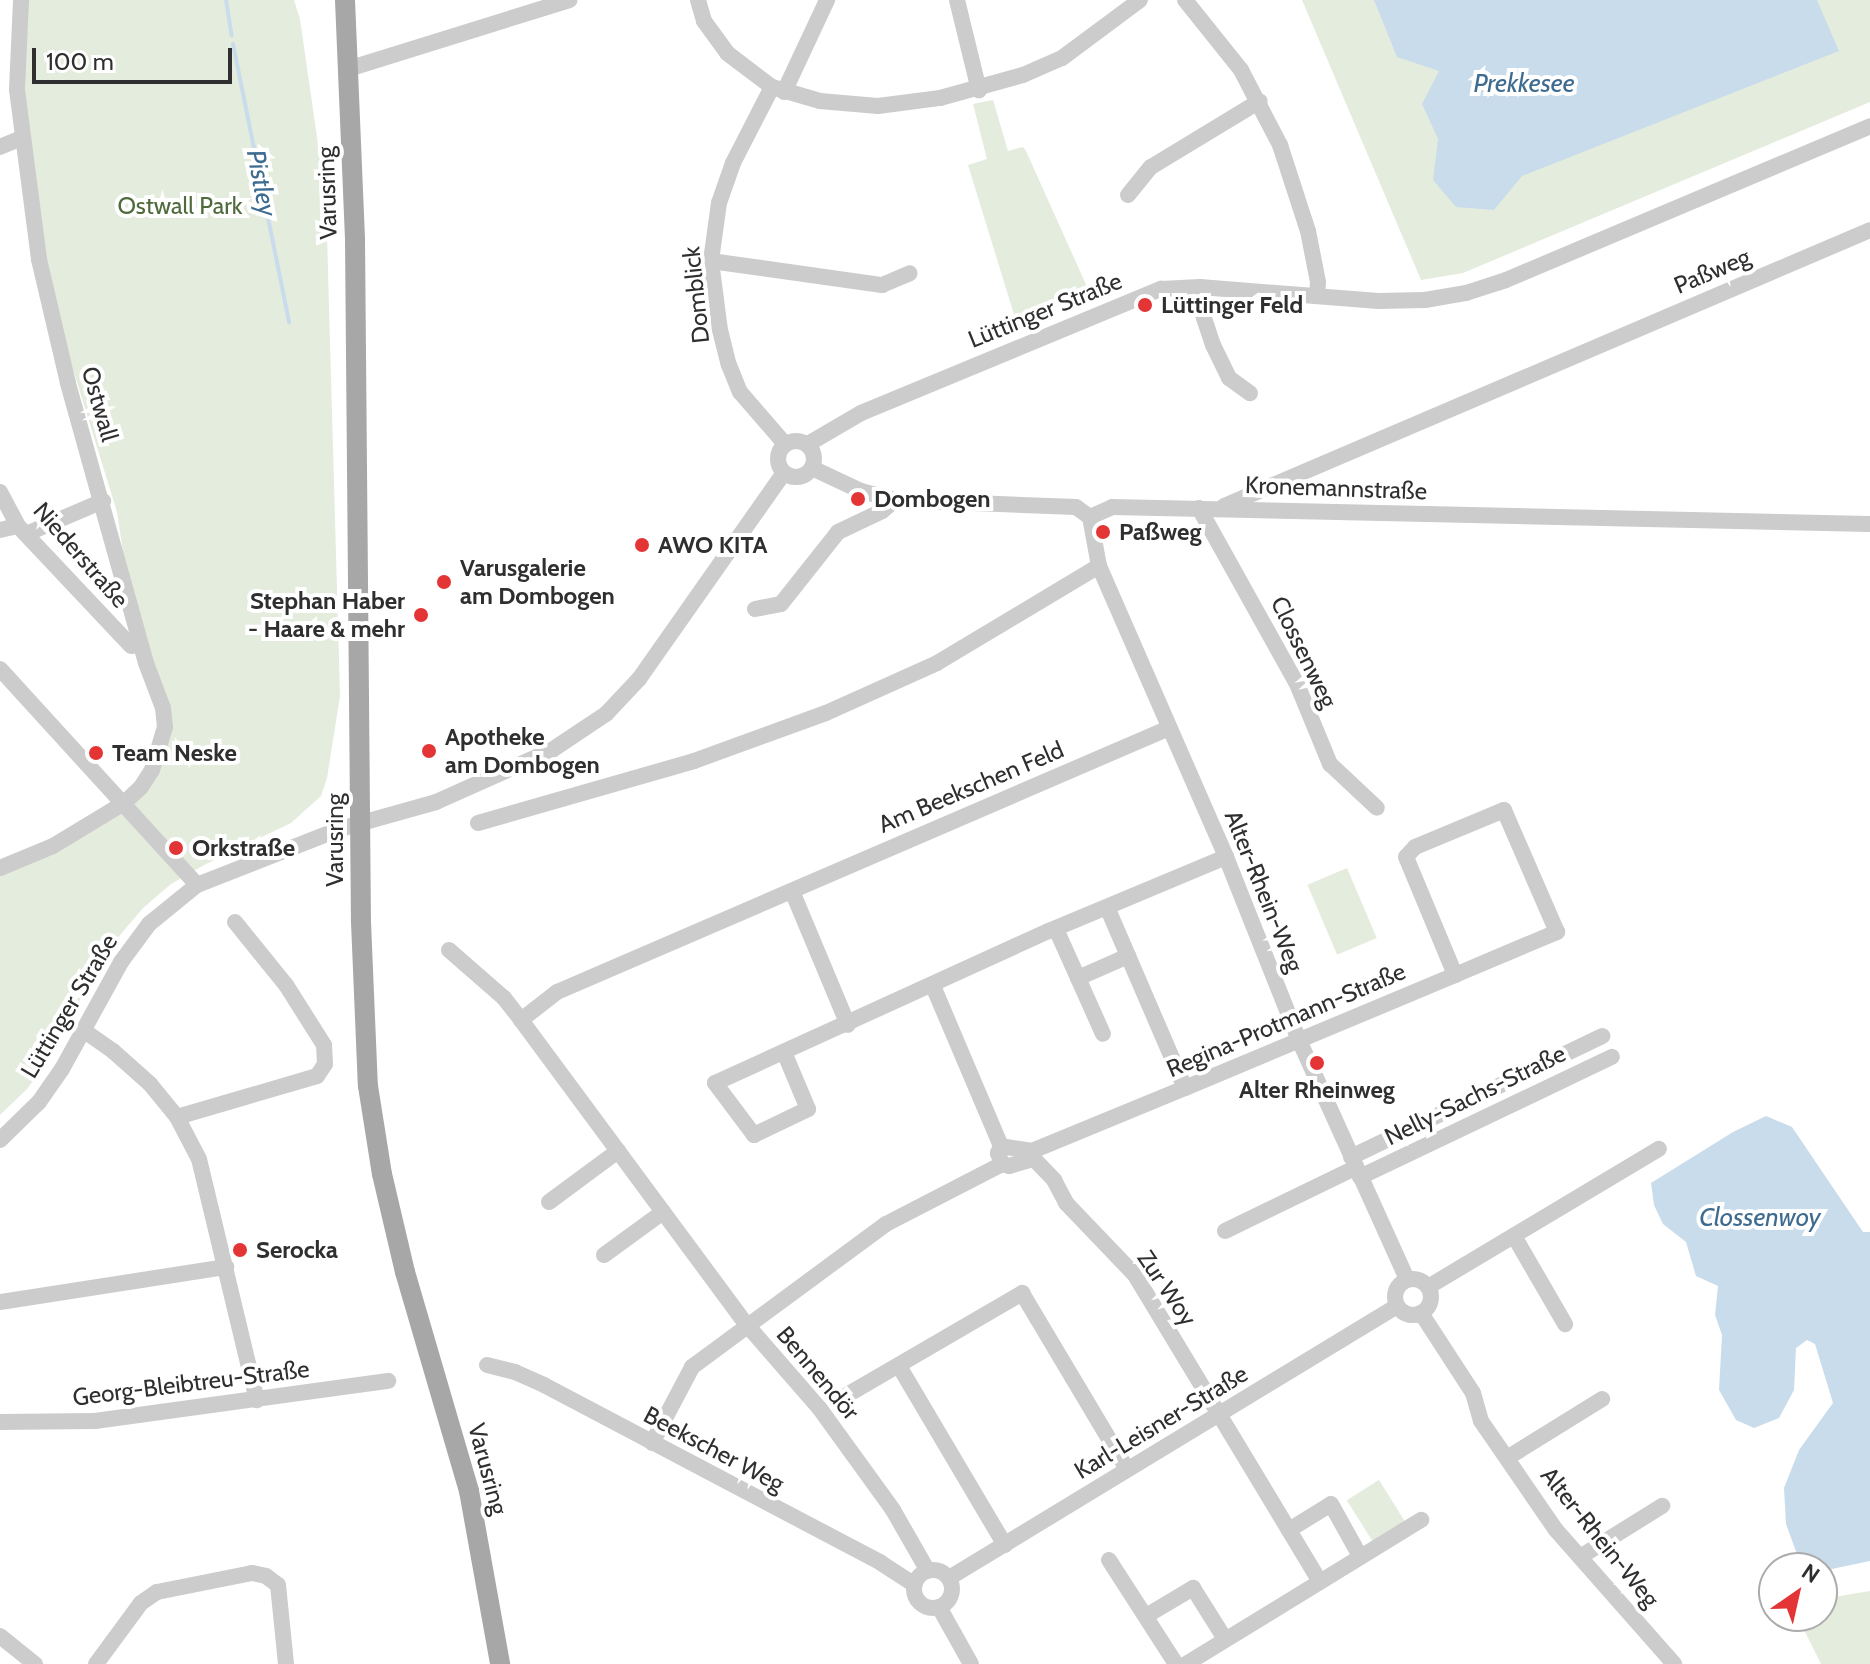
<!DOCTYPE html>
<html>
<head>
<meta charset="utf-8">
<style>
  body { margin:0 }
  #map { position:relative; width:1870px; height:1664px; overflow:hidden; background:#fff; font-family:Cabin,sans-serif }
  div>[style] { position:absolute }
  [style*='--x'] { left:calc(var(--x)*1px); top:calc(var(--y)*1px); width:calc(var(--w)*1px); rotate:calc(var(--a)*1deg) }
  .green>* { inset:0; background:#e4ecdd; transform-origin:0 0 }
  .water>* { inset:0; background:#c9dceb }
  .stream>* { height:4px; margin:-2px; padding:0 2px; transform-origin:2px; border-radius:2px; background:#c9dceb }
  .minor>* { height:16px; margin:-8px; padding:0 8px; transform-origin:8px; border-radius:8px; background:#ccc }
  .minor>.ring { margin:-8px; padding:0; box-sizing:content-box; background:none; border:16px solid #ccc; border-radius:50% }
  .major>* { height:20px; margin:-10px; padding:0 10px; transform-origin:10px; border-radius:10px; background:#a7a7a7 }
  .dots>* { width:22px; height:22px; translate:-50% -50%; box-sizing:border-box; border:4px solid #fff; border-radius:50% }
  span { translate:-50% -50%; white-space:nowrap; text-align:center; line-height:1.15; -webkit-text-stroke:8px #fff; paint-order:stroke }
  .street-label { font-size:24px; color:#2f2f2f }
  .park-label { font-size:24px; color:#4f6a3c }
  .poi-label { font-size:24px; color:#2f2f2f; font-weight:700 }
  .left { translate:0 -50%; text-align:left }
  .right { translate:-100% -50%; text-align:right }
  .water-label { font-size:26px; color:#3e6b90; font-style:italic }
  .north { position:absolute; left:1758px; top:1552px; width:80px; height:80px; box-sizing:border-box; background:#fff; border:2px solid #acacac; border-radius:50%; rotate:34deg; font-size:22px; font-weight:700; line-height:32px; text-align:center; color:#2f2f2f }
  .north::after { content:''; display:block; margin:auto; width:28px; height:36px; background:#e33436; clip-path:polygon(50% 0,100% 100%,50% 72%,0 100%) }
  .scale { position:absolute; left:32px; top:48px; width:200px; height:36px; box-sizing:border-box; border:4px solid #2f2f2f; border-top:0; padding-left:10px; font-size:24px; line-height:28px; white-space:nowrap; color:#2f2f2f; -webkit-text-stroke:6px #fff; paint-order:stroke }
</style>
</head>
<body>
<div id="map">
  <div class="green">
    <div style="clip-path:polygon(23px 0,294px 0,300px 19px,326px 200px,340px 696px,327px 778px,321px 796px,291px 823px,206px 864px,171px 884px,143px 908px,104px 954px,51px 1056px,27px 1089px,0 1115px,0 868px,141px 787px,165px 727px,131px 605px,117px 512px,39px 259px,24px 127px)"></div>
    <div style="clip-path:polygon(1302px 0,1870px 0,1870px 102px,1463px 273px,1421px 280px)"></div>
    <div style="clip-path:polygon(993px 100px,1008px 151px,1023px 147px,1026px 151px,1088px 289px,1016px 321px,968px 165px,987px 159px,973px 104px)"></div>
    <div style="left:1347px;top:868px;width:76px;height:43px;rotate:67deg"></div>
    <div style="left:1379px;top:1480px;width:53px;height:38px;rotate:58deg"></div>
    <div style="clip-path:polygon(1870px 1591px,1870px 1664px,1821px 1664px,1797px 1616px,1822px 1616px,1822px 1599px)"></div>
  </div>
  <div class="water">
    <div style="clip-path:polygon(1374px 0,1817px 0,1839px 51px,1522px 176px,1494px 210px,1456px 207px,1433px 180px,1438px 139px,1422px 104px,1439px 71px,1397px 57px)"></div>
    <div style="clip-path:polygon(1766px 1116px,1792px 1127px,1863px 1232px,1870px 1232px,1870px 1561px,1822px 1571px,1802px 1568px,1786px 1524px,1784px 1488px,1799px 1450px,1833px 1403px,1815px 1344px,1807px 1340px,1796px 1348px,1794px 1390px,1779px 1418px,1754px 1428px,1736px 1420px,1719px 1390px,1722px 1335px,1715px 1315px,1718px 1286px,1696px 1276px,1686px 1242px,1663px 1224px,1654px 1205px,1651px 1183px,1733px 1132px)"></div>
  </div>
  <div class="stream">
    <div style="--x:226;--y:0;--w:36;--a:81"></div>
    <div style="--x:233;--y:44;--w:284;--a:78.6"></div>
  </div>
  <div class="minor">
    <div style="--x:698;--y:0;--w:22;--a:74"></div>
    <div style="--x:704;--y:21;--w:39;--a:54"></div>
    <div style="--x:727;--y:53;--w:56;--a:37.1"></div>
    <div style="--x:772;--y:87;--w:50;--a:16.3"></div>
    <div style="--x:820;--y:101;--w:58;--a:4.9"></div>
    <div style="--x:878;--y:106;--w:63;--a:-7.4"></div>
    <div style="--x:940;--y:98;--w:86;--a:-15.5"></div>
    <div style="--x:1023;--y:75;--w:43;--a:-23.6"></div>
    <div style="--x:1062;--y:58;--w:97;--a:-36.6"></div>
    <div style="--x:957;--y:0;--w:93;--a:76.3"></div>
    <div style="--x:1185;--y:0;--w:90;--a:51.3"></div>
    <div style="--x:1241;--y:70;--w:85;--a:62.5"></div>
    <div style="--x:1280;--y:145;--w:90;--a:72"></div>
    <div style="--x:1308;--y:231;--w:52;--a:78.9"></div>
    <div style="--x:1318;--y:282;--w:14;--a:94"></div>
    <div style="--x:348;--y:69;--w:232;--a:-17.3"></div>
    <div style="--x:772;--y:87;--w:85;--a:117.2"></div>
    <div style="--x:733;--y:163;--w:42;--a:109.3"></div>
    <div style="--x:719;--y:203;--w:59;--a:97.9"></div>
    <div style="--x:711;--y:261;--w:70;--a:82.6"></div>
    <div style="--x:720;--y:330;--w:36;--a:76"></div>
    <div style="--x:729;--y:365;--w:29;--a:68"></div>
    <div style="--x:740;--y:392;--w:69;--a:49.1"></div>
    <div style="--x:784;--y:92;--w:102;--a:-64.9"></div>
    <div style="--x:0;--y:147;--w:23;--a:-23"></div>
    <div style="--x:1128;--y:195;--w:36;--a:-51"></div>
    <div style="--x:1151;--y:167;--w:127;--a:-31.2"></div>
    <div style="--x:711;--y:261;--w:173;--a:8"></div>
    <div style="--x:882;--y:285;--w:30;--a:-23"></div>
    <div style="--x:1200;--y:287;--w:16;--a:94"></div>
    <div style="--x:1199;--y:303;--w:44;--a:71.6"></div>
    <div style="--x:1213;--y:345;--w:37;--a:64"></div>
    <div style="--x:1229;--y:378;--w:26;--a:36"></div>
    <div class="ring" style="left:778px;top:441px;width:20px;height:20px"></div>
    <div style="--x:808;--y:444;--w:61;--a:-30.3"></div>
    <div style="--x:861;--y:413;--w:325;--a:-22.5"></div>
    <div style="--x:1161;--y:289;--w:39;--a:-3"></div>
    <div style="--x:1200;--y:287;--w:179;--a:4.5"></div>
    <div style="--x:1378;--y:301;--w:47;--a:-1.2"></div>
    <div style="--x:1425;--y:300;--w:42;--a:-9.7"></div>
    <div style="--x:1466;--y:293;--w:42;--a:-18"></div>
    <div style="--x:1506;--y:280;--w:395;--a:-22.9"></div>
    <div style="--x:812;--y:468;--w:54;--a:25.1"></div>
    <div style="--x:861;--y:491;--w:35;--a:15"></div>
    <div style="--x:895;--y:500;--w:181;--a:2.2"></div>
    <div style="--x:1076;--y:507;--w:17;--a:36"></div>
    <div style="--x:0;--y:492;--w:38;--a:62"></div>
    <div style="--x:18;--y:526;--w:165;--a:46.7"></div>
    <div style="--x:1224;--y:506;--w:702;--a:-23.13"></div>
    <div style="--x:1199;--y:508;--w:201;--a:60.9"></div>
    <div style="--x:1297;--y:684;--w:87;--a:67.6"></div>
    <div style="--x:1330;--y:764;--w:64;--a:43.1"></div>
    <div style="--x:1090;--y:517;--w:50;--a:79.6"></div>
    <div style="--x:1099;--y:566;--w:318;--a:66.4"></div>
    <div style="--x:1226;--y:857;--w:197;--a:68.3"></div>
    <div style="--x:1299;--y:1040;--w:262;--a:65.7"></div>
    <div style="--x:1090;--y:517;--w:24;--a:-24"></div>
    <div style="--x:1112;--y:507;--w:758;--a:1.28"></div>
    <div style="--x:0;--y:530;--w:18;--a:-13"></div>
    <div style="--x:26;--y:534;--w:84;--a:-23.2"></div>
    <div style="--x:755;--y:609;--w:26;--a:-11"></div>
    <div style="--x:781;--y:604;--w:92;--a:-51.6"></div>
    <div style="--x:838;--y:532;--w:49;--a:-25.5"></div>
    <div style="--x:882;--y:511;--w:17;--a:-40"></div>
    <div style="--x:0;--y:669;--w:292;--a:47.6"></div>
    <div style="--x:478;--y:823;--w:225;--a:-16"></div>
    <div style="--x:694;--y:761;--w:140;--a:-20"></div>
    <div style="--x:826;--y:713;--w:122;--a:-24.2"></div>
    <div style="--x:937;--y:663;--w:189;--a:-30.9"></div>
    <div style="--x:0;--y:868;--w:57;--a:-22.5"></div>
    <div style="--x:53;--y:846;--w:83;--a:-31.2"></div>
    <div style="--x:124;--y:803;--w:23;--a:-43"></div>
    <div style="--x:141;--y:787;--w:20;--a:-57"></div>
    <div style="--x:152;--y:770;--w:45;--a:-73.2"></div>
    <div style="--x:165;--y:727;--w:19;--a:-96"></div>
    <div style="--x:163;--y:708;--w:48;--a:-110.7"></div>
    <div style="--x:146;--y:663;--w:291;--a:-105.6"></div>
    <div style="--x:68;--y:383;--w:127;--a:-103.2"></div>
    <div style="--x:39;--y:259;--w:171;--a:-97.4"></div>
    <div style="--x:17;--y:89;--w:89;--a:-87.4"></div>
    <div style="--x:792;--y:891;--w:145;--a:67.3"></div>
    <div style="--x:1107;--y:907;--w:197;--a:66.7"></div>
    <div style="--x:1056;--y:929;--w:54;--a:65.8"></div>
    <div style="--x:1078;--y:978;--w:55;--a:-23.7"></div>
    <div style="--x:449;--y:950;--w:73;--a:41.1"></div>
    <div style="--x:504;--y:998;--w:28;--a:52"></div>
    <div style="--x:521;--y:1020;--w:380;--a:53.5"></div>
    <div style="--x:747;--y:1325;--w:111;--a:49"></div>
    <div style="--x:820;--y:1409;--w:125;--a:54.1"></div>
    <div style="--x:893;--y:1510;--w:70;--a:60.2"></div>
    <div style="--x:1078;--y:978;--w:61;--a:65.9"></div>
    <div style="--x:933;--y:986;--w:174;--a:67"></div>
    <div style="--x:521;--y:1020;--w:46;--a:-37.9"></div>
    <div style="--x:557;--y:992;--w:667;--a:-23.33"></div>
    <div style="--x:83;--y:1030;--w:37;--a:35"></div>
    <div style="--x:113;--y:1051;--w:50;--a:41.7"></div>
    <div style="--x:150;--y:1084;--w:43;--a:50.7"></div>
    <div style="--x:177;--y:1117;--w:47;--a:62.4"></div>
    <div style="--x:199;--y:1159;--w:248;--a:76.5"></div>
    <div style="--x:784;--y:1052;--w:62;--a:67.2"></div>
    <div style="--x:808;--y:1109;--w:60;--a:154.3"></div>
    <div style="--x:754;--y:1135;--w:65;--a:-126.9"></div>
    <div style="--x:715;--y:1083;--w:367;--a:-24.5"></div>
    <div style="--x:1049;--y:931;--w:192;--a:-22.7"></div>
    <div style="--x:177;--y:1117;--w:146;--a:-16.3"></div>
    <div style="--x:317;--y:1076;--w:14;--a:-56"></div>
    <div style="--x:325;--y:1064;--w:19;--a:-93"></div>
    <div style="--x:324;--y:1045;--w:71;--a:-122.3"></div>
    <div style="--x:286;--y:985;--w:81;--a:-129"></div>
    <div style="--x:0;--y:1140;--w:54;--a:-44.3"></div>
    <div style="--x:39;--y:1102;--w:40;--a:-55.1"></div>
    <div style="--x:62;--y:1069;--w:122;--a:-61.1"></div>
    <div style="--x:121;--y:962;--w:47;--a:-53.6"></div>
    <div style="--x:149;--y:924;--w:62;--a:-39.1"></div>
    <div style="--x:197;--y:885;--w:154;--a:-21.4"></div>
    <div style="--x:340;--y:829;--w:100;--a:-15.7"></div>
    <div style="--x:436;--y:802;--w:127;--a:-24.1"></div>
    <div style="--x:552;--y:750;--w:65;--a:-33.7"></div>
    <div style="--x:606;--y:714;--w:48;--a:-46.7"></div>
    <div style="--x:639;--y:679;--w:252;--a:-54.9"></div>
    <div style="--x:1032;--y:1151;--w:165;--a:-22.4"></div>
    <div style="--x:1185;--y:1088;--w:293;--a:-22.7"></div>
    <div style="--x:1455;--y:975;--w:111;--a:-22.9"></div>
    <div style="--x:1557;--y:932;--w:133;--a:-113.5"></div>
    <div style="--x:1504;--y:810;--w:96;--a:157.4"></div>
    <div style="--x:1415;--y:847;--w:13;--a:132"></div>
    <div style="--x:1406;--y:857;--w:128;--a:67.4"></div>
    <div style="--x:1351;--y:1157;--w:279;--a:-25.7"></div>
    <div style="--x:1034;--y:1159;--w:29;--a:46"></div>
    <div style="--x:1054;--y:1180;--w:26;--a:62"></div>
    <div style="--x:1066;--y:1203;--w:100;--a:46.2"></div>
    <div style="--x:1135;--y:1275;--w:358;--a:58.9"></div>
    <div style="--x:1360;--y:1177;--w:279;--a:-25.5"></div>
    <div style="--x:549;--y:1202;--w:86;--a:-36.5"></div>
    <div style="--x:1225;--y:1231;--w:144;--a:-25.9"></div>
    <div style="--x:1514;--y:1236;--w:102;--a:59.9"></div>
    <div style="--x:604;--y:1255;--w:73;--a:-36.1"></div>
    <div class="ring" style="left:1395px;top:1279px;width:20px;height:20px"></div>
    <div style="--x:1428;--y:1287;--w:269;--a:-30.9"></div>
    <div style="--x:0;--y:1302;--w:229;--a:-8.8"></div>
    <div style="--x:1421;--y:1313;--w:95;--a:57"></div>
    <div style="--x:1473;--y:1393;--w:29;--a:74"></div>
    <div style="--x:1481;--y:1421;--w:132;--a:55.5"></div>
    <div style="--x:1556;--y:1530;--w:179;--a:48.6"></div>
    <div style="--x:487;--y:1365;--w:29;--a:14"></div>
    <div style="--x:515;--y:1372;--w:32;--a:24"></div>
    <div style="--x:544;--y:1385;--w:381;--a:27.8"></div>
    <div style="--x:881;--y:1563;--w:40;--a:32.9"></div>
    <div style="--x:899;--y:1366;--w:208;--a:59.4"></div>
    <div style="--x:847;--y:1395;--w:203;--a:-30.2"></div>
    <div style="--x:1022;--y:1293;--w:205;--a:59.2"></div>
    <div style="--x:0;--y:1422;--w:95;--a:-0.6"></div>
    <div style="--x:95;--y:1421;--w:296;--a:-7.8"></div>
    <div style="--x:652;--y:1443;--w:86;--a:-62.2"></div>
    <div style="--x:692;--y:1367;--w:241;--a:-36.4"></div>
    <div style="--x:886;--y:1224;--w:131;--a:-27.3"></div>
    <div style="--x:1002;--y:1164;--w:7;--a:16"></div>
    <div style="--x:1009;--y:1166;--w:26;--a:-16"></div>
    <div style="--x:1034;--y:1159;--w:8;--a:-104"></div>
    <div style="--x:1032;--y:1151;--w:31;--a:-171"></div>
    <div style="--x:1001;--y:1146;--w:8;--a:113"></div>
    <div style="--x:998;--y:1153;--w:12;--a:70"></div>
    <div style="--x:1507;--y:1458;--w:112;--a:-31.8"></div>
    <div style="--x:1289;--y:1530;--w:49;--a:-31.8"></div>
    <div style="--x:1331;--y:1504;--w:60;--a:60.9"></div>
    <div style="--x:1580;--y:1557;--w:97;--a:-31.9"></div>
    <div style="--x:1109;--y:1560;--w:124;--a:57.2"></div>
    <div class="ring" style="left:914px;top:1570px;width:22px;height:22px"></div>
    <div style="--x:949;--y:1578;--w:524;--a:-31.26"></div>
    <div style="--x:939;--y:1607;--w:65;--a:60.7"></div>
    <div style="--x:1146;--y:1616;--w:55;--a:-30.8"></div>
    <div style="--x:1193;--y:1588;--w:60;--a:57.9"></div>
    <div style="--x:0;--y:1636;--w:45;--a:38.7"></div>
    <div style="--x:96;--y:1664;--w:76;--a:-53.6"></div>
    <div style="--x:141;--y:1603;--w:19;--a:-35"></div>
    <div style="--x:157;--y:1592;--w:97;--a:-11.3"></div>
    <div style="--x:252;--y:1573;--w:14;--a:12"></div>
    <div style="--x:266;--y:1576;--w:15;--a:37"></div>
    <div style="--x:278;--y:1585;--w:79;--a:84.2"></div>
    <div style="--x:1186;--y:1664;--w:276;--a:-31.5"></div>
  </div>
  <div class="major">
    <div style="--x:345;--y:0;--w:239;--a:87.6"></div>
    <div style="--x:355;--y:239;--w:683;--a:89.5"></div>
    <div style="--x:361;--y:922;--w:164;--a:87.6"></div>
    <div style="--x:368;--y:1086;--w:89;--a:81"></div>
    <div style="--x:382;--y:1174;--w:101;--a:76.8"></div>
    <div style="--x:405;--y:1272;--w:228;--a:73.7"></div>
    <div style="--x:469;--y:1491;--w:176;--a:79.8"></div>
  </div>
  <div class="dots">
    <div style="left:1145px;top:305px;background:#e33436"></div>
    <div style="left:858px;top:499px;background:#e33436"></div>
    <div style="left:1103px;top:532px;background:#e33436"></div>
    <div style="left:642px;top:545px;background:#e33436"></div>
    <div style="left:444px;top:582px;background:#e33436"></div>
    <div style="left:421px;top:615px;background:#e33436"></div>
    <div style="left:429px;top:751px;background:#e33436"></div>
    <div style="left:96px;top:753px;background:#e33436"></div>
    <div style="left:176px;top:848px;background:#e33436"></div>
    <div style="left:1317px;top:1063px;background:#e33436"></div>
    <div style="left:240px;top:1250px;background:#e33436"></div>
  </div>
  <div class="street-label">
    <span style="left:327px;top:193px;rotate:-92deg">Varusring</span>
    <span style="left:1712px;top:271px;rotate:-23deg">Paßweg</span>
    <span style="left:696px;top:295px;rotate:-96deg">Domblick</span>
    <span style="left:1045px;top:310px;rotate:-22deg">Lüttinger Straße</span>
    <span style="left:100px;top:404px;rotate:74deg">Ostwall</span>
    <span style="left:1336px;top:488px;rotate:2deg">Kronemannstraße</span>
    <span style="left:81px;top:555px;rotate:49deg">Niederstraße</span>
    <span style="left:1304px;top:652px;rotate:64deg">Clossenweg</span>
    <span style="left:971px;top:787px;rotate:-23deg">Am Beekschen Feld</span>
    <span style="left:335px;top:840px;rotate:-90deg">Varusring</span>
    <span style="left:1264px;top:891px;rotate:68deg">Alter-Rhein-Weg</span>
    <span style="left:69px;top:1006px;rotate:-59deg">Lüttinger Straße</span>
    <span style="left:1286px;top:1020px;rotate:-23deg">Regina-Protmann-Straße</span>
    <span style="left:1475px;top:1095px;rotate:-26deg">Nelly-Sachs-Straße</span>
    <span style="left:1167px;top:1288px;rotate:56deg">Zur Woy</span>
    <span style="left:818px;top:1373px;rotate:50deg">Bennendör</span>
    <span style="left:191px;top:1383px;rotate:-7deg">Georg-Bleibtreu-Straße</span>
    <span style="left:1161px;top:1422px;rotate:-31deg">Karl-Leisner-Straße</span>
    <span style="left:714px;top:1449px;rotate:28deg">Beekscher Weg</span>
    <span style="left:488px;top:1469px;rotate:75deg">Varusring</span>
    <span style="left:1600px;top:1537px;rotate:51deg">Alter-Rhein-Weg</span>
  </div>
  <div class="park-label">
    <span style="left:180px;top:206px">Ostwall Park</span>
  </div>
  <div class="poi-label">
    <span class="left" style="left:1161px;top:305px">Lüttinger Feld</span>
    <span class="left" style="left:874px;top:499px">Dombogen</span>
    <span class="left" style="left:1119px;top:532px">Paßweg</span>
    <span class="left" style="left:658px;top:545px">AWO KITA</span>
    <span class="left" style="left:460px;top:582px">Varusgalerie<br>am Dombogen</span>
    <span class="right" style="left:405px;top:615px">Stephan Haber<br>- Haare &amp; mehr</span>
    <span class="left" style="left:445px;top:751px">Apotheke<br>am Dombogen</span>
    <span class="left" style="left:112px;top:753px">Team Neske</span>
    <span class="left" style="left:192px;top:848px">Orkstraße</span>
    <span style="left:1317px;top:1090px">Alter Rheinweg</span>
    <span class="left" style="left:256px;top:1250px">Serocka</span>
  </div>
  <div class="water-label">
    <span style="left:1524px;top:84px">Prekkesee</span>
    <span style="left:261px;top:183px;rotate:79deg">Pistley</span>
    <span style="left:1760px;top:1218px">Clossenwoy</span>
  </div>
  <div class="north">N</div>
  <div class="scale">100 m</div>
</div>
</body>
</html>
